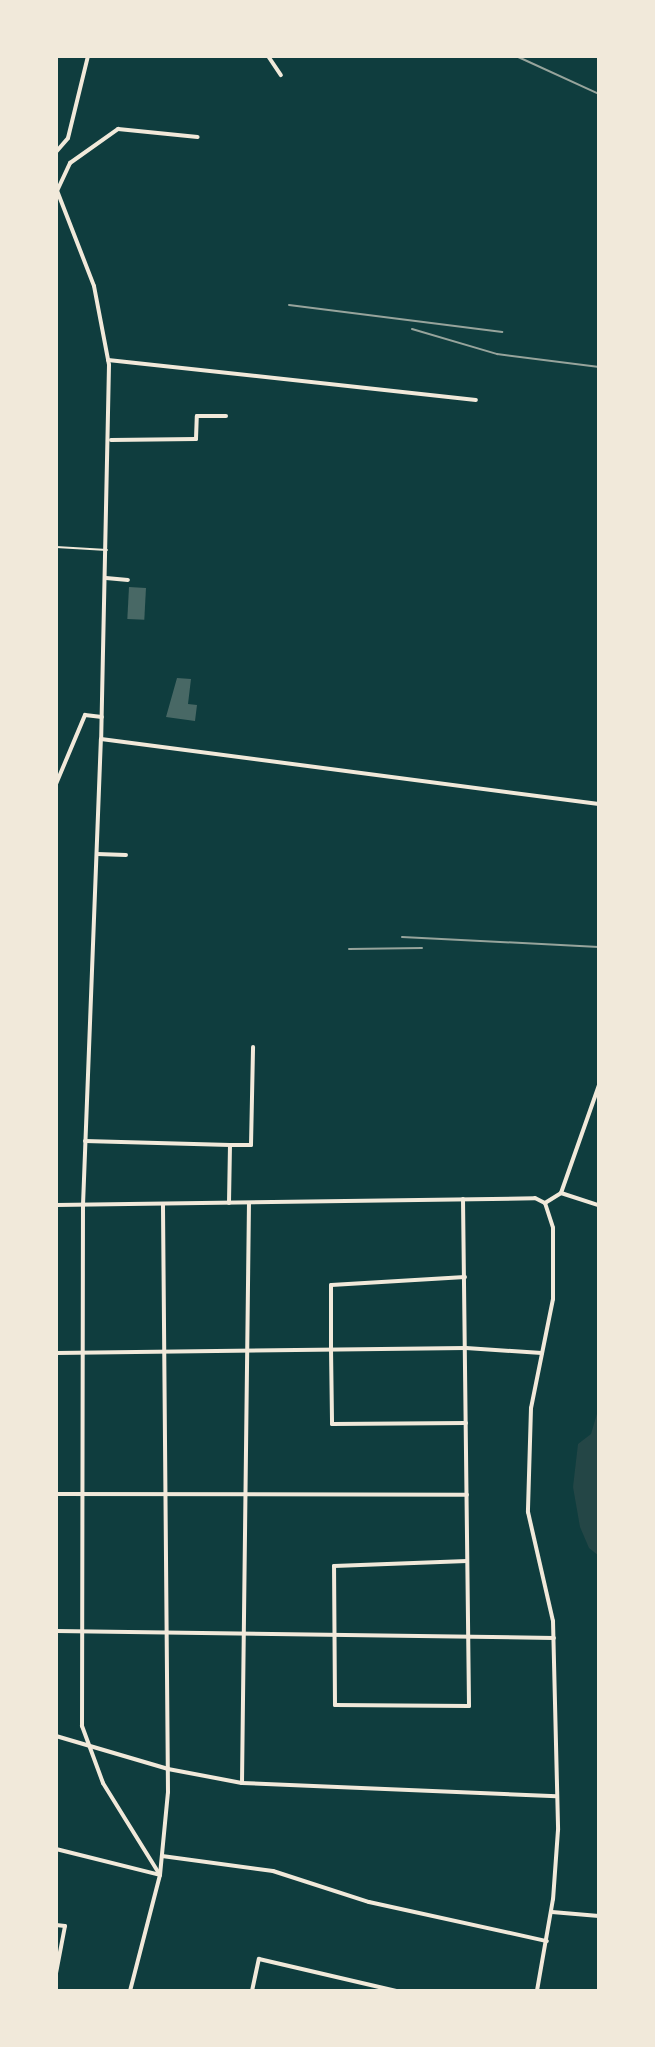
<!DOCTYPE html>
<html>
<head>
<meta charset="utf-8">
<style>
  body { margin:0 }
  #map { position:relative; width:655px; height:2047px; overflow:hidden; background:#0f3d3e; font-family:Spectral,serif }
  div>[style] { position:absolute }
  [style*='--x'] { left:calc(var(--x)*1px); top:calc(var(--y)*1px); width:calc(var(--w)*1px); rotate:calc(var(--a)*1deg) }
  .green>* { inset:0; background:#244646 }
  .building>* { inset:0; background:#486865; transform-origin:0 0 }
  .service>* { height:2px; margin:-1px; padding:0 1px; transform-origin:1px; border-radius:1px; background:#f1e9da }
  .minor>* { height:4px; margin:-2px; padding:0 2px; transform-origin:2px; border-radius:2px; background:#f1e9da }
  .tertiary>* { height:4px; margin:-2px; padding:0 2px; transform-origin:2px; border-radius:2px; background:#f1e9da }
  .rail>* { height:2px; margin:-1px; padding:0 1px; transform-origin:1px; border-radius:1px; background:#97a49c }
  span { translate:-50% -50%; white-space:nowrap; text-align:center; line-height:1.15; -webkit-text-stroke:8px #f1e9da; paint-order:stroke }
  .frame { position:absolute; inset:0; border:58px solid #f1e9da; pointer-events:none }
</style>
</head>
<body>
<div id="map">
  <div class="green">
    <div style="clip-path:polygon(599px 1407px,599px 1556px,589px 1548px,580px 1527px,573px 1487px,578px 1444px,591px 1434px)"></div>
  </div>
  <div class="building">
    <div style="left:129px;top:587px;width:17px;height:32px;rotate:3deg"></div>
    <div style="clip-path:polygon(177px 678px,191px 679px,188px 704px,197px 705px,195px 721px,166px 717px)"></div>
  </div>
  <div class="service">
    <div style="--x:56;--y:547;--w:51;--a:3.4"></div>
  </div>
  <div class="minor">
    <div style="--x:268;--y:56;--w:23;--a:56"></div>
    <div style="--x:56;--y:152;--w:18;--a:-49"></div>
    <div style="--x:68;--y:138;--w:84;--a:-76.3"></div>
    <div style="--x:56;--y:188;--w:105;--a:68.8"></div>
    <div style="--x:94;--y:286;--w:80;--a:79.2"></div>
    <div style="--x:109;--y:365;--w:374;--a:91.2"></div>
    <div style="--x:57;--y:191;--w:31;--a:-65"></div>
    <div style="--x:70;--y:163;--w:59;--a:-35.3"></div>
    <div style="--x:118;--y:129;--w:80;--a:5.7"></div>
    <div style="--x:108;--y:360;--w:370;--a:6.2"></div>
    <div style="--x:111;--y:440;--w:85;--a:-0.7"></div>
    <div style="--x:196;--y:439;--w:23;--a:-88"></div>
    <div style="--x:197;--y:416;--w:29;--a:0"></div>
    <div style="--x:106;--y:578;--w:22;--a:5"></div>
    <div style="--x:56;--y:784;--w:75;--a:-67.2"></div>
    <div style="--x:85;--y:715;--w:17;--a:7"></div>
    <div style="--x:97;--y:854;--w:29;--a:2"></div>
    <div style="--x:85;--y:1141;--w:145;--a:1.6"></div>
    <div style="--x:230;--y:1145;--w:58;--a:91"></div>
    <div style="--x:230;--y:1145;--w:21;--a:0"></div>
    <div style="--x:251;--y:1145;--w:98;--a:-88.8"></div>
    <div style="--x:561;--y:1193;--w:114;--a:-70.6"></div>
    <div style="--x:463;--y:1199;--w:507;--a:89.32"></div>
    <div style="--x:469;--y:1706;--w:134;--a:-179.6"></div>
    <div style="--x:335;--y:1705;--w:139;--a:-90.4"></div>
    <div style="--x:334;--y:1566;--w:133;--a:-2.2"></div>
    <div style="--x:545;--y:1203;--w:19;--a:-32"></div>
    <div style="--x:561;--y:1193;--w:40;--a:18"></div>
    <div style="--x:465;--y:1277;--w:134;--a:176.6"></div>
    <div style="--x:331;--y:1285;--w:64;--a:90"></div>
    <div style="--x:331;--y:1349;--w:75;--a:89.2"></div>
    <div style="--x:332;--y:1424;--w:134;--a:-0.4"></div>
    <div style="--x:56;--y:1353;--w:410;--a:-0.7"></div>
    <div style="--x:466;--y:1348;--w:76;--a:3.8"></div>
    <div style="--x:56;--y:1631;--w:498;--a:0.8"></div>
    <div style="--x:56;--y:1736;--w:117;--a:16.4"></div>
    <div style="--x:168;--y:1769;--w:75;--a:10.7"></div>
    <div style="--x:242;--y:1783;--w:315;--a:2.4"></div>
    <div style="--x:242;--y:1783;--w:580;--a:-89.31"></div>
    <div style="--x:56;--y:1849;--w:107;--a:14"></div>
    <div style="--x:162;--y:1856;--w:112;--a:7.7"></div>
    <div style="--x:273;--y:1871;--w:101;--a:17.9"></div>
    <div style="--x:369;--y:1902;--w:182;--a:12.4"></div>
    <div style="--x:552;--y:1912;--w:47;--a:4.9"></div>
    <div style="--x:56;--y:1925;--w:9;--a:6"></div>
    <div style="--x:65;--y:1926;--w:48;--a:100.8"></div>
    <div style="--x:252;--y:1991;--w:33;--a:-78"></div>
    <div style="--x:259;--y:1959;--w:141;--a:13.1"></div>
  </div>
  <div class="tertiary">
    <div style="--x:56;--y:1205;--w:479;--a:-0.8"></div>
    <div style="--x:535;--y:1198;--w:11;--a:27"></div>
    <div style="--x:545;--y:1203;--w:26;--a:72"></div>
    <div style="--x:553;--y:1228;--w:71;--a:90"></div>
    <div style="--x:553;--y:1299;--w:111;--a:101.4"></div>
    <div style="--x:531;--y:1408;--w:104;--a:91.7"></div>
    <div style="--x:528;--y:1512;--w:112;--a:77.1"></div>
    <div style="--x:553;--y:1621;--w:209;--a:88.6"></div>
    <div style="--x:558;--y:1830;--w:69;--a:94.1"></div>
    <div style="--x:553;--y:1899;--w:93;--a:99.9"></div>
    <div style="--x:56;--y:1494;--w:411;--a:0.1"></div>
    <div style="--x:160;--y:1875;--w:108;--a:-121.8"></div>
    <div style="--x:103;--y:1783;--w:61;--a:-110.2"></div>
    <div style="--x:82;--y:1726;--w:521;--a:-89.89"></div>
    <div style="--x:83;--y:1205;--w:466;--a:-87.8"></div>
    <div style="--x:101;--y:739;--w:502;--a:7.44"></div>
    <div style="--x:130;--y:1991;--w:120;--a:-75.5"></div>
    <div style="--x:160;--y:1875;--w:83;--a:-84.5"></div>
    <div style="--x:168;--y:1792;--w:588;--a:-90.49"></div>
  </div>
  <div class="rail">
    <div style="--x:516;--y:56;--w:91;--a:24.6"></div>
    <div style="--x:289;--y:305;--w:215;--a:7.2"></div>
    <div style="--x:412;--y:329;--w:89;--a:16.4"></div>
    <div style="--x:497;--y:354;--w:103;--a:7.3"></div>
    <div style="--x:402;--y:937;--w:197;--a:2.9"></div>
    <div style="--x:349;--y:949;--w:73;--a:-0.8"></div>
  </div>
  <div class="frame"></div>
</div>
</body>
</html>
